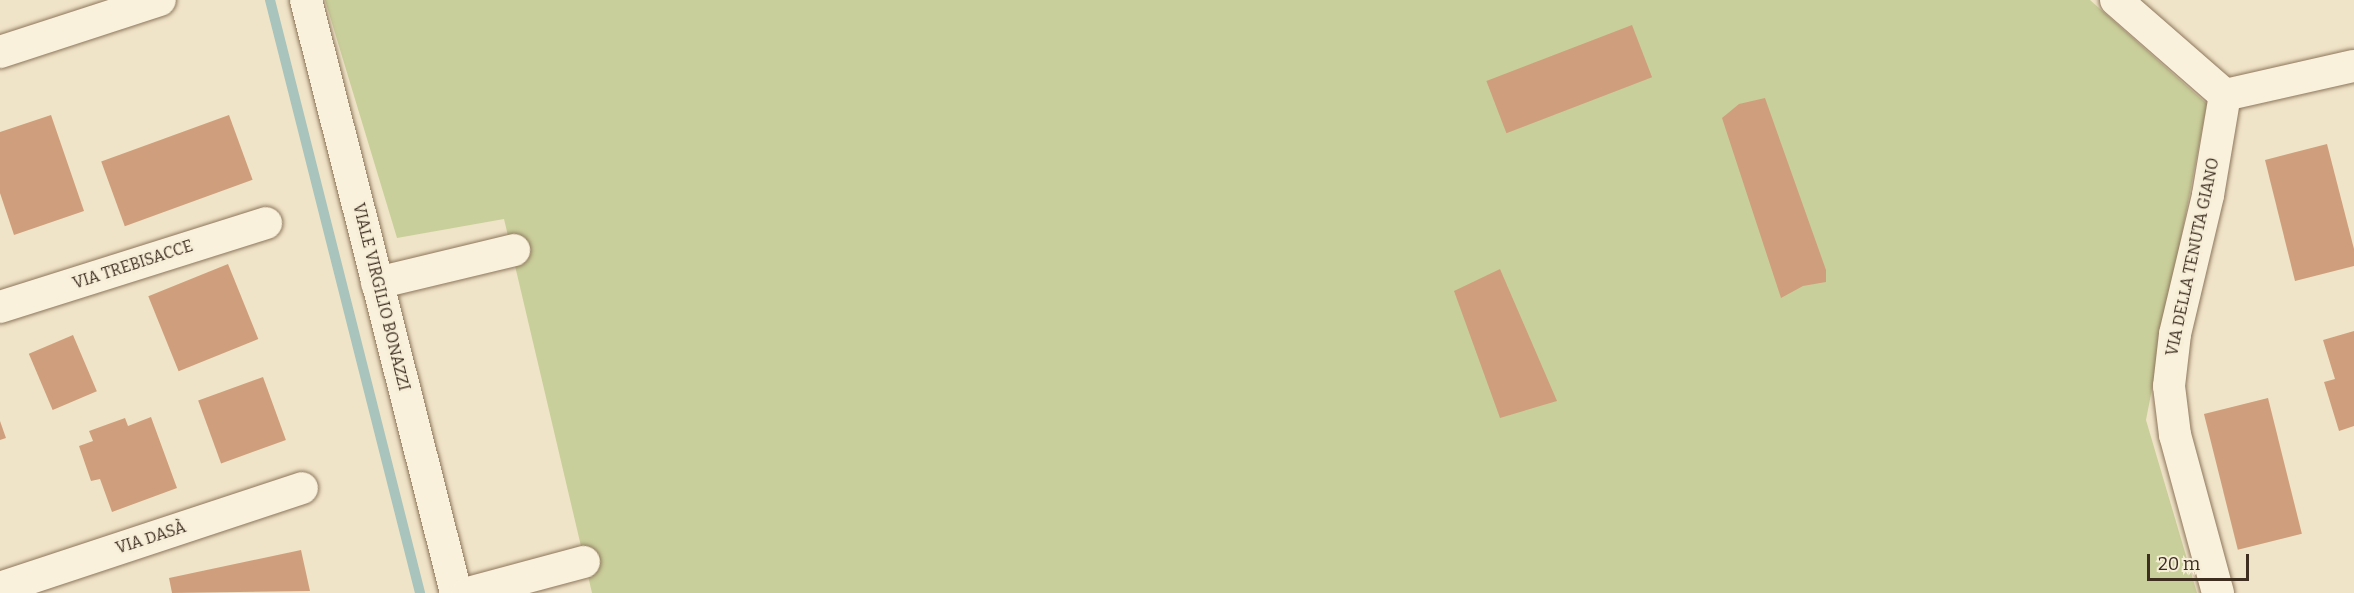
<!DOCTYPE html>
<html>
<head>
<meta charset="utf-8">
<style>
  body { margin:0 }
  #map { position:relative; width:2354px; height:593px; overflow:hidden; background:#f0e4c8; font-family:Bitter,serif }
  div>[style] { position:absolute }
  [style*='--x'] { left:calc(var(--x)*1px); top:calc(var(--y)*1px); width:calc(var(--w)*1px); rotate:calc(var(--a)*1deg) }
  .green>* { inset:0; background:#c9cf9b }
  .stream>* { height:10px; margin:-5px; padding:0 5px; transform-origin:5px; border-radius:5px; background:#a9c4bc }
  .building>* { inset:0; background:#cf9f7d; transform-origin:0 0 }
  .roads { filter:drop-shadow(0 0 2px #8d765c) drop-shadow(0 0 2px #8d765c) }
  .street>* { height:32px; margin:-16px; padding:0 16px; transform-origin:16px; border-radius:16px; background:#faf1dc }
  span { translate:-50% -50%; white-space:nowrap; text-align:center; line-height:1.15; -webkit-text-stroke:4.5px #f7eed8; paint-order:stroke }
  .street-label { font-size:16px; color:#3d2e20 }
  .scale { position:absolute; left:2147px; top:554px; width:102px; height:27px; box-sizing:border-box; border:3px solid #3d2e20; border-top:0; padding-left:8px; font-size:18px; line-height:21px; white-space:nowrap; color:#3d2e20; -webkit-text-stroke:4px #f7eed8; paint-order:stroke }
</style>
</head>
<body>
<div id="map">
  <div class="green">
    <div style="clip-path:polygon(325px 0,2090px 0,2207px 104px,2146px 420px,2197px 593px,592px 593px,504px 219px,397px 238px)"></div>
  </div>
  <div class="stream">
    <div style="--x:270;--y:0;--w:612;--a:75.8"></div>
  </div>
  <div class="building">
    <div style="left:1632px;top:25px;width:56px;height:156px;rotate:69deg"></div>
    <div style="clip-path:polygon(1765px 98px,1826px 270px,1826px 282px,1803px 286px,1781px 298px,1722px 118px,1739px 104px)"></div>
    <div style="clip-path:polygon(51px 115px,84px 211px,14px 235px,0 193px,0 132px)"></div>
    <div style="left:229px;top:115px;width:69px;height:136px;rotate:70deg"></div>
    <div style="clip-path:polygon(2327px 144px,2354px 249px,2354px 266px,2295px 281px,2265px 160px)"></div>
    <div style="left:228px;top:264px;width:81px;height:86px;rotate:68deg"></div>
    <div style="clip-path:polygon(1500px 269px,1557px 401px,1500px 418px,1454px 291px)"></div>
    <div style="clip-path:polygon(2354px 331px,2354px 426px,2339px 431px,2324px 382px,2335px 379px,2323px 340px)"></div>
    <div style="left:73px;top:335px;width:61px;height:48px;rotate:67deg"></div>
    <div style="left:263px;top:377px;width:67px;height:69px;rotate:70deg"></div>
    <div style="left:2268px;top:398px;width:140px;height:66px;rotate:76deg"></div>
    <div style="clip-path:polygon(151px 417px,177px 488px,112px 512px,100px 479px,91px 481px,79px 446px,93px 441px,89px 431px,125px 418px,128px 426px)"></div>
    <div style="clip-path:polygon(0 421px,6px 438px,0 440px)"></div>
    <div style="clip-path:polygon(301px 550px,310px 591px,172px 593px,169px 578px)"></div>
  </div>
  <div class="roads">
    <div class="street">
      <div style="--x:306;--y:0;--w:612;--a:75.8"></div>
      <div style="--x:2116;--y:0;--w:145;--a:41.1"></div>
      <div style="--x:0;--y:52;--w:168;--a:-18"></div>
      <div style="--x:2225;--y:95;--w:132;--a:-12.7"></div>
      <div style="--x:377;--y:283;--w:141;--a:-13.5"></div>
      <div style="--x:0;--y:307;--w:279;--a:-17.5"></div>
      <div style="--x:0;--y:588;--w:318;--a:-18.3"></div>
      <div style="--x:468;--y:593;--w:120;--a:-15"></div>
      <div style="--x:2218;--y:593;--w:164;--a:-105.2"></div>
      <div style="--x:2175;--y:435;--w:49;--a:-97"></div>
      <div style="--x:2169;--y:386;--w:52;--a:-83.4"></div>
      <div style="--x:2175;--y:334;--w:143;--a:-76.6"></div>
      <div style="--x:2208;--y:195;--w:101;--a:-80.4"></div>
    </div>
  </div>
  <div class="street-label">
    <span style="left:2193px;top:257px;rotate:-78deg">VIA DELLA TENUTA GIANO</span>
    <span style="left:133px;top:265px;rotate:-18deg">VIA TREBISACCE</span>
    <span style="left:381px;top:297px;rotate:76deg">VIALE VIRGILIO BONAZZI</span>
    <span style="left:151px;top:538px;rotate:-18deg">VIA DASÀ</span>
  </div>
  <div class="scale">20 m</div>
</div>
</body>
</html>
